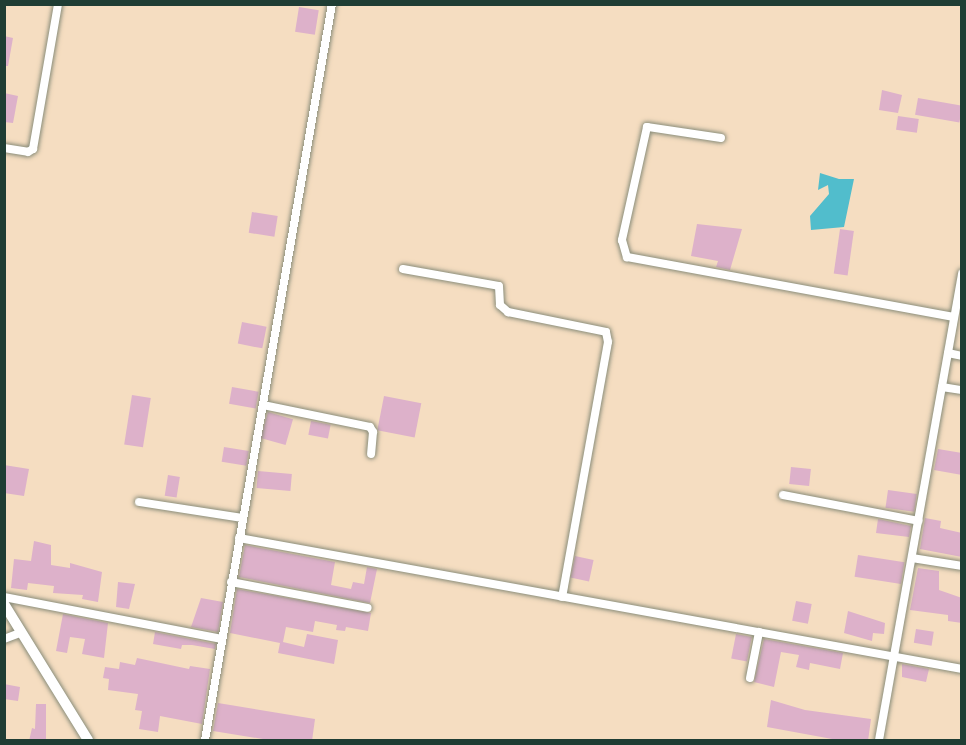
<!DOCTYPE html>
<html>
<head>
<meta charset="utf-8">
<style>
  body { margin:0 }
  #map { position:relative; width:966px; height:745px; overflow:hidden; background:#f5ddc1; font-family:Vollkorn,serif }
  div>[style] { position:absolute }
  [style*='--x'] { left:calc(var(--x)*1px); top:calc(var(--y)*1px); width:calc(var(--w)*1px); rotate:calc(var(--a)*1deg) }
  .water>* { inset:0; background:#51bdcc }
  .building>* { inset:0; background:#ddb1ca; transform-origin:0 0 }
  .roads { filter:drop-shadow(0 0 2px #8a8d7a) drop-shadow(0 0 2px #8a8d7a) }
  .street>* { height:8px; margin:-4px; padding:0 4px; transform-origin:4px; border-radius:4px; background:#fff }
  .secondary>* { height:10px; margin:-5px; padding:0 5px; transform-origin:5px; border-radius:5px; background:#fff }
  span { translate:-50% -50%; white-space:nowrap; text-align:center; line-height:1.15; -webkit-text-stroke:6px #fbf7ec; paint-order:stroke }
  .frame { position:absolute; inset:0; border:6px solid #1f3d34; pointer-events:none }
</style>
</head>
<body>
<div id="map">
  <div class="water">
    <div style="clip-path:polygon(820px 173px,839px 179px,854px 179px,844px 227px,811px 230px,810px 216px,829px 194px,828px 185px,818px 190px)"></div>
  </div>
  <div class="building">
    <div style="left:299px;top:7px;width:20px;height:25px;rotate:9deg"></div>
    <div style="clip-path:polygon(4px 36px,13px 38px,8px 66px,4px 66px)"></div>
    <div style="clip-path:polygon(882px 90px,902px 95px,898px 113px,879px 110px)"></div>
    <div style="clip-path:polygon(4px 93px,18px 96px,13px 123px,4px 122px)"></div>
    <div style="left:918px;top:98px;width:45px;height:17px;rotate:10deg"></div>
    <div style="left:898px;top:116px;width:21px;height:14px;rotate:8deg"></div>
    <div style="left:252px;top:212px;width:26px;height:21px;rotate:9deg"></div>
    <div style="clip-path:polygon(697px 224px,742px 229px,730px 270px,716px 267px,718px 261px,691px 256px)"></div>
    <div style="left:840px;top:229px;width:14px;height:45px;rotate:8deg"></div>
    <div style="left:242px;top:322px;width:25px;height:22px;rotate:11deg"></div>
    <div style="left:232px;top:387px;width:27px;height:17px;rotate:10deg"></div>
    <div style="left:132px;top:395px;width:19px;height:50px;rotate:9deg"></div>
    <div style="left:384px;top:396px;width:38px;height:35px;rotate:11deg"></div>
    <div style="left:268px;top:412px;width:26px;height:27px;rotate:16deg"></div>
    <div style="left:311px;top:421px;width:20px;height:14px;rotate:11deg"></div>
    <div style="left:224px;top:447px;width:25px;height:15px;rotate:9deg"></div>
    <div style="clip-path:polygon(938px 449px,962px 453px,962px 475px,934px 470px)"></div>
    <div style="clip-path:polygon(4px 465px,29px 469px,24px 496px,4px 493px)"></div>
    <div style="left:791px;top:467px;width:20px;height:17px;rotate:6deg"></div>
    <div style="left:258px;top:471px;width:34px;height:17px;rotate:5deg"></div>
    <div style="left:168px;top:475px;width:12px;height:21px;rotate:9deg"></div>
    <div style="left:888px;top:490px;width:29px;height:18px;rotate:8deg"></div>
    <div style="clip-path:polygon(925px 518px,941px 521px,940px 528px,962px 533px,962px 557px,920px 549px)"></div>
    <div style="clip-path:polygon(878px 519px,911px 526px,909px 537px,876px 533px)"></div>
    <div style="clip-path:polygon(34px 541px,51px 545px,51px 565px,70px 568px,70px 563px,102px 572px,98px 602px,82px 599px,83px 595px,53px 593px,54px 586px,28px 583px,27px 590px,11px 588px,14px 559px,31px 561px)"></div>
    <div style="clip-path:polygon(245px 545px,335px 562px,331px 585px,351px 589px,353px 582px,364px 584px,367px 567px,377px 569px,370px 603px,239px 577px)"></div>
    <div style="left:858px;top:555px;width:47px;height:22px;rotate:9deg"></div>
    <div style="left:575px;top:556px;width:19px;height:22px;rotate:12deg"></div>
    <div style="clip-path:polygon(918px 568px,939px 571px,939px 590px,962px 598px,962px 623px,948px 621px,948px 615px,910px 610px)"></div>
    <div style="clip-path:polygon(118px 582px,135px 584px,129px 609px,116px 607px)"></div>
    <div style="clip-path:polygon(237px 589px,371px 613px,368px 631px,346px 627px,345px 631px,336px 630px,337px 625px,315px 621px,313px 632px,286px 627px,283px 642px,304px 647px,307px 634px,338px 640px,334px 664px,278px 653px,280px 643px,230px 633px)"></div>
    <div style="clip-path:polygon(201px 598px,223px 602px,218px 632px,191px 627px)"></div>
    <div style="left:796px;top:601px;width:16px;height:20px;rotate:11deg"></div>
    <div style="clip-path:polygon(848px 611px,885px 623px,884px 634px,873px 633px,872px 641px,844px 633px)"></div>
    <div style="clip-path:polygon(63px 614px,108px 623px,104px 658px,82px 654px,85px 639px,70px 637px,67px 653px,56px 651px)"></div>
    <div style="left:916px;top:629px;width:18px;height:14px;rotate:9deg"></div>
    <div style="clip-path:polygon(155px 632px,216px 644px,215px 649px,192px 645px,182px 645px,181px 649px,153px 644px)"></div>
    <div style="left:736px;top:634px;width:16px;height:25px;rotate:11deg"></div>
    <div style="clip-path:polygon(764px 639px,843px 653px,840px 669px,810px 663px,809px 670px,796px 667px,799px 655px,781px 652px,774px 687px,754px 682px)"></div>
    <div style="clip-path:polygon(137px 658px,189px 669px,190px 666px,210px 669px,202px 724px,160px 716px,158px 732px,139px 729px,142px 711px,135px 710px,138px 694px,108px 690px,109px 679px,103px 678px,105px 667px,119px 669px,120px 662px,135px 665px)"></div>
    <div style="clip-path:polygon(902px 664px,929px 669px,926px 682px,902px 677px)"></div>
    <div style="clip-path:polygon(4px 684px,20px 687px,18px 701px,4px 699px)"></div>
    <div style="clip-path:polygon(771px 700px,805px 710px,871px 719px,868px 741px,843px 741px,767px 727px)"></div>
    <div style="clip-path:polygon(218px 703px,315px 719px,312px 741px,269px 740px,213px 731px)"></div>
    <div style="clip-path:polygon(36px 704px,46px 704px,46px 741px,29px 741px,32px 728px,35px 729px)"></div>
  </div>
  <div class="roads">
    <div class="street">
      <div style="--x:721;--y:138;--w:75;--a:-171.5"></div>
      <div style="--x:647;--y:127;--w:116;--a:102.5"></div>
      <div style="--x:622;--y:240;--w:18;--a:74"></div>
      <div style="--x:627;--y:257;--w:331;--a:10.4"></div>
      <div style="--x:4;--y:148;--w:24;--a:9"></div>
      <div style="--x:28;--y:152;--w:6;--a:-31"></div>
      <div style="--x:33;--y:149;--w:147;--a:-80.2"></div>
      <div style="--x:403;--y:269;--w:97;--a:10"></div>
      <div style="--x:499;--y:286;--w:19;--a:87"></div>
      <div style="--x:500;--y:305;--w:11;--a:41"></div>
      <div style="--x:508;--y:312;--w:100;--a:11.5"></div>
      <div style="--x:606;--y:332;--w:10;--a:79"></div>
      <div style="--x:608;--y:342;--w:259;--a:100.2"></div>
      <div style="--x:948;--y:353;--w:14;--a:12"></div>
      <div style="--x:942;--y:387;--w:20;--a:9"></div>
      <div style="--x:263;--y:405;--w:109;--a:11.6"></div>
      <div style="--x:370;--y:427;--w:6;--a:59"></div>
      <div style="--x:373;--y:432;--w:22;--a:95"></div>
      <div style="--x:783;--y:495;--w:138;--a:10.8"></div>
      <div style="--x:139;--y:502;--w:104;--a:8.8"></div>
      <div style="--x:239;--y:538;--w:735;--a:10.27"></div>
      <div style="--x:912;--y:558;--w:51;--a:9.1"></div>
      <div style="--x:231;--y:582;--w:139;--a:10.7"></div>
      <div style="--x:4;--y:597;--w:222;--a:10.9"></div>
      <div style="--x:4;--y:639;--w:19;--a:-21"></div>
      <div style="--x:750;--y:678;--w:47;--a:-78.9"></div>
      <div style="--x:205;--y:740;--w:747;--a:-80.21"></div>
      <div style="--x:879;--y:740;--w:474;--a:-79.9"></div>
    </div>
    <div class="secondary">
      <div style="--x:4;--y:604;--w:160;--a:58.3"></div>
    </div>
  </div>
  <div class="frame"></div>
</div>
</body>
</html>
